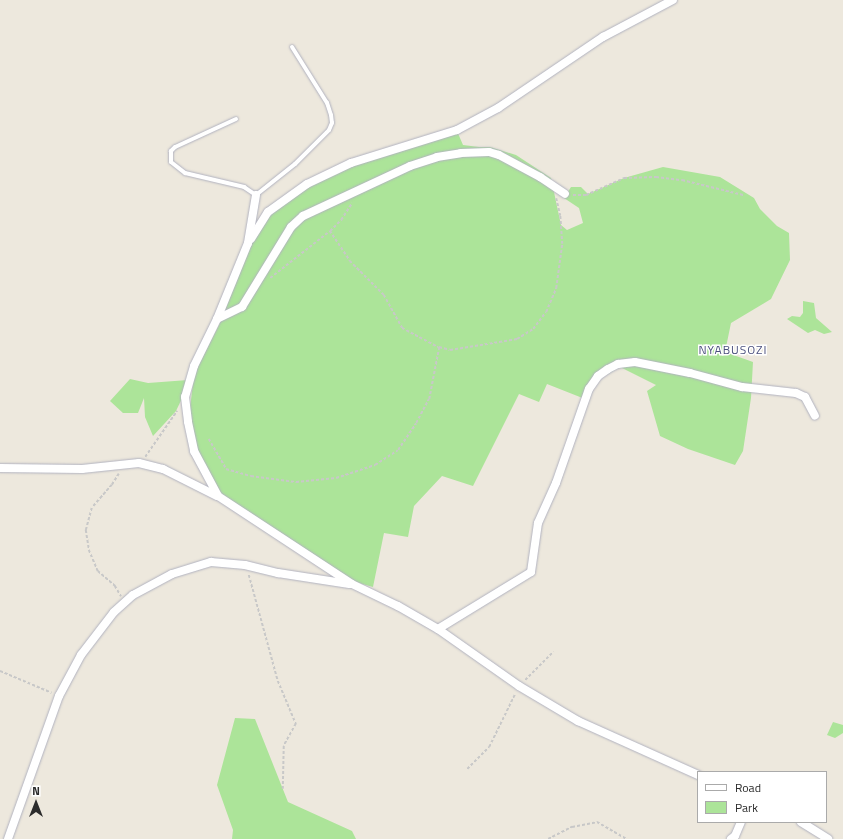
<!DOCTYPE html>
<html>
<head>
<meta charset="utf-8">
<style>
  body { margin:0 }
  #map { position:relative; width:843px; height:839px; overflow:hidden; background:#ede8dd; font-family:"Titillium Web",sans-serif }
  div>[style] { position:absolute }
  [style*='--x'] { left:calc(var(--x)*1px); top:calc(var(--y)*1px); width:calc(var(--w)*1px); rotate:calc(var(--a)*1deg) }
  .green>* { inset:0; background:#ace499 }
  .path>* { height:1.5px; margin-top:-0.75px; transform-origin:0; background:repeating-linear-gradient(90deg,#c8c8c8 0 3px,transparent 0 5px) }
  .roads { filter:drop-shadow(0 0 1px #b1b2bf) drop-shadow(0 0 1px #b1b2bf) }
  .service>* { height:4px; margin:-2px; padding:0 2px; transform-origin:2px; border-radius:2px; background:#fff }
  .minor>* { height:8px; margin:-4px; padding:0 4px; transform-origin:4px; border-radius:4px; background:#fff }
  span { translate:-50% -50%; white-space:nowrap; text-align:center; line-height:1.15; -webkit-text-stroke:3px #fff; paint-order:stroke }
  .quarter-label { font-size:12px; color:#4a4f7d; letter-spacing:1px }
  .legend { position:absolute; left:697px; top:771px; width:130px; height:52px; box-sizing:border-box; background:#fff; border:1px solid #aaa; margin:0; padding:5px 7px; list-style:none; font-size:12px; color:#2b2b2b }
  .legend li { display:flex; align-items:center; gap:8px; height:20px }
  .legend b { width:20px; border:1px solid #aaa }
  .north { position:absolute; left:16px; top:783px; width:40px; height:40px; -webkit-text-stroke:3px #fff; paint-order:stroke; rotate:0deg; font-size:11px; font-weight:700; line-height:16px; text-align:center; color:#2b2b2b }
  .north::after { content:''; display:block; margin:auto; width:14px; height:18px; background:#2b2b2b; clip-path:polygon(50% 0,100% 100%,50% 72%,0 100%) }
</style>
</head>
<body>
<div id="map">
  <div class="green">
    <div style="clip-path:polygon(457px 131px,463px 145px,479px 147px,490px 147px,516px 155px,551px 178px,561px 225px,567px 230px,583px 223px,579px 208px,564px 198px,571px 187px,581px 187px,588px 194px,624px 178px,663px 167px,720px 177px,754px 198px,760px 209px,777px 226px,789px 233px,790px 260px,771px 299px,731px 323px,725px 352px,753px 362px,751px 398px,743px 451px,735px 465px,688px 449px,660px 436px,647px 391px,656px 385px,620px 367px,599px 379px,585px 399px,547px 384px,539px 402px,519px 394px,473px 486px,442px 476px,414px 506px,408px 537px,384px 533px,373px 587px,355px 582px,222px 495px,198px 458px,188px 426px,194px 374px,221px 321px,245px 256px,268px 213px,308px 184px,351px 164px)"></div>
    <div style="clip-path:polygon(803px 301px,814px 303px,816px 318px,832px 332px,824px 334px,815px 330px,808px 333px,787px 319px,792px 316px,800px 317px,803px 313px)"></div>
    <div style="clip-path:polygon(130px 379px,148px 383px,188px 380px,184px 394px,176px 411px,153px 436px,145px 417px,144px 398px,138px 413px,123px 413px,110px 401px)"></div>
    <div style="clip-path:polygon(235px 718px,255px 719px,288px 802px,352px 831px,356px 839px,232px 839px,233px 830px,217px 785px)"></div>
    <div style="clip-path:polygon(833px 722px,843px 725px,843px 733px,835px 738px,827px 735px)"></div>
  </div>
  <div class="path">
    <div style="--x:573;--y:195;--w:13;--a:0"></div>
    <div style="--x:586;--y:195;--w:42;--a:-24.1"></div>
    <div style="--x:624;--y:178;--w:32;--a:-2"></div>
    <div style="--x:656;--y:177;--w:26;--a:7"></div>
    <div style="--x:682;--y:180;--w:63;--a:13.8"></div>
    <div style="--x:330;--y:231;--w:36;--a:56"></div>
    <div style="--x:350;--y:261;--w:48;--a:45"></div>
    <div style="--x:384;--y:295;--w:38;--a:61"></div>
    <div style="--x:402;--y:328;--w:41;--a:27.8"></div>
    <div style="--x:270;--y:278;--w:76;--a:-38.1"></div>
    <div style="--x:330;--y:231;--w:16;--a:-45"></div>
    <div style="--x:341;--y:220;--w:20;--a:-57"></div>
    <div style="--x:209;--y:439;--w:34;--a:60"></div>
    <div style="--x:226;--y:469;--w:26;--a:16"></div>
    <div style="--x:251;--y:476;--w:45;--a:7.6"></div>
    <div style="--x:296;--y:482;--w:40;--a:-5.7"></div>
    <div style="--x:336;--y:478;--w:41;--a:-18.4"></div>
    <div style="--x:375;--y:465;--w:27;--a:-33"></div>
    <div style="--x:398;--y:450;--w:32;--a:-56"></div>
    <div style="--x:416;--y:423;--w:27;--a:-62"></div>
    <div style="--x:429;--y:399;--w:53;--a:-79.1"></div>
    <div style="--x:439;--y:347;--w:11;--a:15"></div>
    <div style="--x:450;--y:350;--w:68;--a:-9.3"></div>
    <div style="--x:517;--y:339;--w:19;--a:-32"></div>
    <div style="--x:533;--y:329;--w:21;--a:-53"></div>
    <div style="--x:546;--y:312;--w:26;--a:-67"></div>
    <div style="--x:556;--y:288;--w:44;--a:-82.2"></div>
    <div style="--x:562;--y:244;--w:28;--a:-94"></div>
    <div style="--x:560;--y:216;--w:18;--a:-103"></div>
    <div style="--x:145;--y:457;--w:56;--a:-55.2"></div>
    <div style="--x:119;--y:474;--w:13;--a:122"></div>
    <div style="--x:112;--y:485;--w:30;--a:131"></div>
    <div style="--x:92;--y:508;--w:23;--a:105"></div>
    <div style="--x:86;--y:530;--w:20;--a:81"></div>
    <div style="--x:89;--y:550;--w:23;--a:67"></div>
    <div style="--x:98;--y:571;--w:23;--a:41"></div>
    <div style="--x:115;--y:586;--w:12;--a:59"></div>
    <div style="--x:249;--y:575;--w:110;--a:74.7"></div>
    <div style="--x:278;--y:681;--w:47;--a:67.3"></div>
    <div style="--x:296;--y:724;--w:25;--a:119"></div>
    <div style="--x:284;--y:746;--w:43;--a:91.3"></div>
    <div style="--x:0;--y:671;--w:56;--a:22.9"></div>
    <div style="--x:525;--y:680;--w:40;--a:-45"></div>
    <div style="--x:467;--y:769;--w:31;--a:-45"></div>
    <div style="--x:489;--y:747;--w:59;--a:-63.9"></div>
    <div style="--x:548;--y:839;--w:27;--a:-27"></div>
    <div style="--x:572;--y:827;--w:25;--a:-11"></div>
    <div style="--x:597;--y:822;--w:34;--a:30"></div>
  </div>
  <div class="roads">
    <div class="service">
      <div style="--x:236;--y:119;--w:67;--a:155.3"></div>
      <div style="--x:175;--y:147;--w:6;--a:135"></div>
      <div style="--x:171;--y:151;--w:11;--a:90"></div>
      <div style="--x:171;--y:162;--w:18;--a:38"></div>
      <div style="--x:185;--y:173;--w:61;--a:13.3"></div>
      <div style="--x:244;--y:187;--w:14;--a:34"></div>
      <div style="--x:256;--y:195;--w:50;--a:-38.5"></div>
      <div style="--x:295;--y:164;--w:48;--a:-45"></div>
      <div style="--x:329;--y:130;--w:8;--a:-67"></div>
      <div style="--x:332;--y:123;--w:8;--a:-97"></div>
      <div style="--x:331;--y:115;--w:13;--a:-108"></div>
      <div style="--x:327;--y:103;--w:66;--a:-122"></div>
    </div>
    <div class="minor">
      <div style="--x:256;--y:195;--w:49;--a:99.5"></div>
      <div style="--x:248;--y:243;--w:82;--a:112.2"></div>
      <div style="--x:217;--y:319;--w:52;--a:116.1"></div>
      <div style="--x:194;--y:366;--w:32;--a:106"></div>
      <div style="--x:185;--y:397;--w:25;--a:83"></div>
      <div style="--x:188;--y:422;--w:30;--a:78"></div>
      <div style="--x:194;--y:451;--w:51;--a:61.9"></div>
      <div style="--x:218;--y:496;--w:160;--a:33.3"></div>
      <div style="--x:352;--y:584;--w:51;--a:25.6"></div>
      <div style="--x:398;--y:606;--w:46;--a:29.9"></div>
      <div style="--x:438;--y:629;--w:99;--a:35.1"></div>
      <div style="--x:519;--y:686;--w:69;--a:30.7"></div>
      <div style="--x:578;--y:721;--w:132;--a:24.2"></div>
      <div style="--x:251;--y:239;--w:32;--a:-58"></div>
      <div style="--x:268;--y:212;--w:48;--a:-35.7"></div>
      <div style="--x:307;--y:184;--w:49;--a:-25.5"></div>
      <div style="--x:351;--y:163;--w:111;--a:-17.3"></div>
      <div style="--x:457;--y:130;--w:47;--a:-28.2"></div>
      <div style="--x:498;--y:108;--w:127;--a:-34.1"></div>
      <div style="--x:603;--y:37;--w:79;--a:-27.9"></div>
      <div style="--x:217;--y:319;--w:28;--a:-26"></div>
      <div style="--x:242;--y:307;--w:94;--a:-58.5"></div>
      <div style="--x:291;--y:227;--w:16;--a:-43"></div>
      <div style="--x:303;--y:216;--w:118;--a:-25"></div>
      <div style="--x:410;--y:166;--w:28;--a:-18"></div>
      <div style="--x:437;--y:157;--w:24;--a:-9"></div>
      <div style="--x:461;--y:153;--w:28;--a:-2"></div>
      <div style="--x:489;--y:152;--w:10;--a:17"></div>
      <div style="--x:499;--y:155;--w:47;--a:28.2"></div>
      <div style="--x:540;--y:177;--w:30;--a:34"></div>
      <div style="--x:0;--y:468;--w:82;--a:0.7"></div>
      <div style="--x:82;--y:469;--w:57;--a:-6"></div>
      <div style="--x:139;--y:463;--w:25;--a:14"></div>
      <div style="--x:163;--y:469;--w:60;--a:26.6"></div>
      <div style="--x:438;--y:629;--w:109;--a:-31.5"></div>
      <div style="--x:531;--y:572;--w:49;--a:-81.9"></div>
      <div style="--x:538;--y:523;--w:44;--a:-65.8"></div>
      <div style="--x:556;--y:483;--w:100;--a:-70.7"></div>
      <div style="--x:589;--y:389;--w:16;--a:-55"></div>
      <div style="--x:598;--y:376;--w:12;--a:-35"></div>
      <div style="--x:608;--y:369;--w:11;--a:-27"></div>
      <div style="--x:618;--y:364;--w:17;--a:-7"></div>
      <div style="--x:635;--y:362;--w:56;--a:11.3"></div>
      <div style="--x:690;--y:373;--w:54;--a:15.1"></div>
      <div style="--x:742;--y:387;--w:54;--a:6.3"></div>
      <div style="--x:796;--y:393;--w:10;--a:24"></div>
      <div style="--x:805;--y:397;--w:21;--a:62"></div>
      <div style="--x:801;--y:822;--w:32;--a:32"></div>
      <div style="--x:8;--y:839;--w:152;--a:-70.4"></div>
      <div style="--x:59;--y:696;--w:47;--a:-61.8"></div>
      <div style="--x:81;--y:655;--w:54;--a:-52.5"></div>
      <div style="--x:114;--y:612;--w:25;--a:-42"></div>
      <div style="--x:133;--y:595;--w:44;--a:-28.3"></div>
      <div style="--x:172;--y:574;--w:41;--a:-17.1"></div>
      <div style="--x:211;--y:562;--w:34;--a:5"></div>
      <div style="--x:245;--y:565;--w:34;--a:14"></div>
      <div style="--x:278;--y:573;--w:72;--a:8.8"></div>
      <div style="--x:731;--y:839;--w:5;--a:-37"></div>
      <div style="--x:735;--y:836;--w:15;--a:-67"></div>
    </div>
  </div>
  <div class="quarter-label">
    <span style="left:733px;top:350px">NYABUSOZI</span>
  </div>
  <ul class="legend">
  <li><b style="height:5px;background:#fff"></b>Road</li>
  <li><b style="height:11px;background:#ace499"></b>Park</li>
  </ul>
  <div class="north">N</div>
</div>
</body>
</html>
